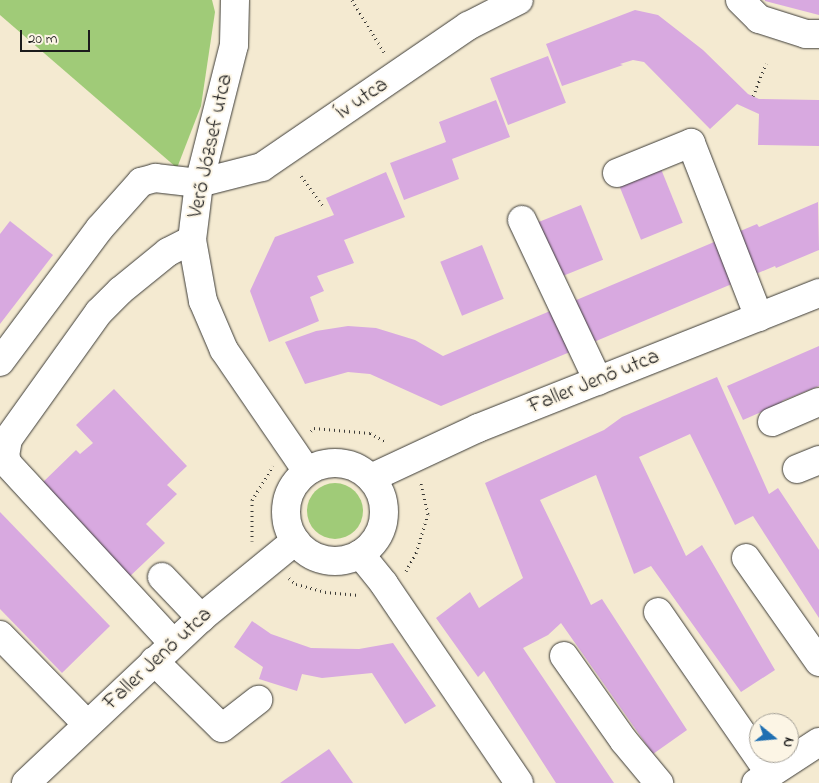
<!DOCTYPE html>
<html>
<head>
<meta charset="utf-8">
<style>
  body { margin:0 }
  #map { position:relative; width:819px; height:783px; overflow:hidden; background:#f4ead1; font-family:"Indie Flower",sans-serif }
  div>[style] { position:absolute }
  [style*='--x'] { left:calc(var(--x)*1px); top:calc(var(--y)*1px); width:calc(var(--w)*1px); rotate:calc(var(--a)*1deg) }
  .green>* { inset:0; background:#a0cb78 }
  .round { border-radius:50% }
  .building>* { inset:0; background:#d8a9e0; transform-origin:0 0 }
  .path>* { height:3px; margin-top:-1.5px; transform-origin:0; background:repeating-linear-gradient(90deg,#3c3b37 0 1px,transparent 0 5px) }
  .roads { filter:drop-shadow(0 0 1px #3c3b37) drop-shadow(0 0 1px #3c3b37) }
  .minor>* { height:28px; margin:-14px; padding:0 14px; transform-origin:14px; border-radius:14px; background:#fff }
  .minor>.ring { margin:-14px; padding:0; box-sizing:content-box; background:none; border:28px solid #fff; border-radius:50% }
  span { translate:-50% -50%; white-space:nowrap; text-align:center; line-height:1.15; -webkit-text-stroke:4px #fcf5e5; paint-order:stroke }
  .street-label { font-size:21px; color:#1c1c1c }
  .north { position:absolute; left:749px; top:713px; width:50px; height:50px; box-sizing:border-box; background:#fcf5e5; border:1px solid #a29e95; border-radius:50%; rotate:107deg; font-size:14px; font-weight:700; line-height:20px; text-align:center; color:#1c1c1c }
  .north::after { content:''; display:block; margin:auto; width:18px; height:22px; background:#1f6fb2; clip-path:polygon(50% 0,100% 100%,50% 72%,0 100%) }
  .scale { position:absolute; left:20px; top:30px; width:70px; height:22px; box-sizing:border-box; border:2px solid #1c1c1c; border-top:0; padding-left:6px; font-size:15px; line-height:18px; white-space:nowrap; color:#1c1c1c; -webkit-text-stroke:4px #fcf5e5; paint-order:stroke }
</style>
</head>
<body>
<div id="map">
  <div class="green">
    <div style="clip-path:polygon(0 0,212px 0,215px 12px,201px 106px,177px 168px,0 15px)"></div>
    <div class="round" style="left:307px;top:483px;width:56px;height:56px"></div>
  </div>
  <div class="building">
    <div style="clip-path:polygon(819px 0,819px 15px,765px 1px,765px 0)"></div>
    <div style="clip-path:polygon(635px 10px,658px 15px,703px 50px,748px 94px,759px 99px,819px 100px,819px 146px,758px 145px,759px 114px,737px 104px,710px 129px,644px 62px,633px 60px,620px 64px,623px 65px,562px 86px,546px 44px)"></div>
    <div style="left:548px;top:56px;width:50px;height:62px;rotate:69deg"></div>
    <div style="clip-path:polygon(496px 100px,510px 137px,452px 159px,459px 179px,404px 200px,390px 163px,446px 142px,439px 122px)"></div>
    <div style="left:661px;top:169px;width:58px;height:45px;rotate:68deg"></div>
    <div style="clip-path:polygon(386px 172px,405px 217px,344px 240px,354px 263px,317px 276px,324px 291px,310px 297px,319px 321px,269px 342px,250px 291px,275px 237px,334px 215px,326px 198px)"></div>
    <div style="clip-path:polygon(818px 202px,819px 250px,776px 268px,775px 266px,441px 406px,370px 374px,348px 372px,305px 384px,285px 342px,316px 331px,348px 326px,376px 328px,415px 340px,443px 356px,757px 224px,759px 227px)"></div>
    <div style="left:581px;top:205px;width:59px;height:47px;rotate:68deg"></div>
    <div style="clip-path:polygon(10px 221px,53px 255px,0 324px,0 234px)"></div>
    <div style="left:482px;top:245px;width:58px;height:45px;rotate:68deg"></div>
    <div style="clip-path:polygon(819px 346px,819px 386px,782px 401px,785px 406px,770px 413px,768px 409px,743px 420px,727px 386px)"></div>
    <div style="clip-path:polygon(717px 377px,769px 494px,778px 488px,819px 550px,819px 618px,753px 516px,735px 525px,690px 434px,639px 457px,686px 556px,702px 545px,775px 670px,741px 692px,651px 566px,634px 574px,596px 475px,540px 500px,591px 605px,602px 599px,687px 730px,653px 754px,561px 623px,548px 635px,523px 648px,614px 783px,556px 783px,484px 671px,478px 677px,436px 618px,470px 592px,479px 608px,523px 578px,485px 483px,604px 430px,622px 417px)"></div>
    <div style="clip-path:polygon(114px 389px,187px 466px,167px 485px,177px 494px,146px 524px,165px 543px,127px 579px,39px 486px,76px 450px,80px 454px,93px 443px,76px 425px)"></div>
    <div style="clip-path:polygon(0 512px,110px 626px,62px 673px,0 609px)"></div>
    <div style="clip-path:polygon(252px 621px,271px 634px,311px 648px,359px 649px,393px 643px,436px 706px,405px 724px,372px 673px,322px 678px,302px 674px,297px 691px,259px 679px,263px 667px,234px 647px)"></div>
    <div style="clip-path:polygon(329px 749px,353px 783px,280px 783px)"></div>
  </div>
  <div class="path">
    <div style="--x:352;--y:0;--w:61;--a:58.4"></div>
    <div style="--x:753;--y:96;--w:35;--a:-68"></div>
    <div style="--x:301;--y:176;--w:36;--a:54"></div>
    <div style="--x:311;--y:431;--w:4;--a:-45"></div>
    <div style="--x:314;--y:428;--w:56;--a:5.1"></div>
    <div style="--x:370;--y:433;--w:18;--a:29"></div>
    <div style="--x:252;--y:541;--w:41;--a:-90"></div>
    <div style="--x:252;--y:500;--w:40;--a:-58"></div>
    <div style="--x:406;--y:571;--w:21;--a:-61"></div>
    <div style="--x:416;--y:553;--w:41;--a:-72.9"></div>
    <div style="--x:428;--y:514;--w:32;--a:-103"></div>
    <div style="--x:289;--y:578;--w:9;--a:41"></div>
    <div style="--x:296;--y:584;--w:30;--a:15"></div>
    <div style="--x:325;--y:592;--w:34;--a:5"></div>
  </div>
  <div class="roads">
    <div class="minor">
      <div style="--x:235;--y:0;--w:45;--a:91.3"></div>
      <div style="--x:234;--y:45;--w:142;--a:104.2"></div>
      <div style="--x:199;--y:183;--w:57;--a:97"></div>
      <div style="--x:192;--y:240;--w:62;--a:79.8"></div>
      <div style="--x:203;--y:301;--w:53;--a:66.8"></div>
      <div style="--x:224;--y:350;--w:147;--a:55.6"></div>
      <div style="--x:740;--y:0;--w:27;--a:45"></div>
      <div style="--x:759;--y:19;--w:49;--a:17.7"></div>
      <div style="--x:806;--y:34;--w:13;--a:0"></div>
      <div style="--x:617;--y:173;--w:80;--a:-22.1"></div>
      <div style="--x:691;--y:143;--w:187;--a:68.7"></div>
      <div style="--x:522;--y:220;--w:178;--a:64.7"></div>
      <div style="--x:0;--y:362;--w:167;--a:-53.3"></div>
      <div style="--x:100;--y:228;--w:62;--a:-48.3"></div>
      <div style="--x:141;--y:182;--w:15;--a:-16"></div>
      <div style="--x:155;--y:178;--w:44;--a:6.5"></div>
      <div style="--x:199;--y:183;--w:65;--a:-14.3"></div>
      <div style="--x:262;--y:167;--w:250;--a:-34.4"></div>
      <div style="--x:468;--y:26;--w:57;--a:-27"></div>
      <div style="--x:772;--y:422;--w:51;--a:-23.1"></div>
      <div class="ring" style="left:286px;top:463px;width:70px;height:70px"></div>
      <div style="--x:797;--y:469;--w:24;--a:-22"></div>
      <div style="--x:371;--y:478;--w:118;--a:-25"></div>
      <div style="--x:478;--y:428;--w:367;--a:-21.6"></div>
      <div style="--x:360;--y:554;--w:38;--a:51"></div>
      <div style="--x:384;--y:584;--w:240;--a:55.8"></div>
      <div style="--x:746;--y:558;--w:127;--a:54.9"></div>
      <div style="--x:162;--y:577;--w:57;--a:46.4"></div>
      <div style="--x:658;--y:612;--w:197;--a:55.3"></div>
      <div style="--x:0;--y:635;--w:124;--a:45.7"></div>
      <div style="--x:173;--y:643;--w:243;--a:-132.7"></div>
      <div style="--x:8;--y:464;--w:9;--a:-111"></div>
      <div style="--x:5;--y:456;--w:17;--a:-80"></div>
      <div style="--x:8;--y:439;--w:156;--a:-54.4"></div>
      <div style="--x:99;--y:312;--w:30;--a:-45"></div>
      <div style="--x:120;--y:291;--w:62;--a:-39.1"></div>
      <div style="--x:168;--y:252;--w:27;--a:-27"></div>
      <div style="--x:564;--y:656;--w:104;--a:54.8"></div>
      <div style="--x:624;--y:741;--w:55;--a:50.2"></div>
      <div style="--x:154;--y:661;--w:95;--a:44.6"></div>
      <div style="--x:222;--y:728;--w:46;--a:-37.9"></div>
      <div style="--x:26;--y:783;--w:241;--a:-43.3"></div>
      <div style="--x:201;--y:618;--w:122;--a:-39.3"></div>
      <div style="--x:756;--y:783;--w:75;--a:-33.1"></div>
    </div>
  </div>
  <div class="street-label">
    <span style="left:362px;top:99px;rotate:-34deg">Ív utca</span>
    <span style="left:211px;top:146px;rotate:-78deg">Verő József utca</span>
    <span style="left:594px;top:382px;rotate:-22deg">Faller Jenő utca</span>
    <span style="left:158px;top:659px;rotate:-43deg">Faller Jenő utca</span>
  </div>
  <div class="north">N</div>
  <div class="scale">20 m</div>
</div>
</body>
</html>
